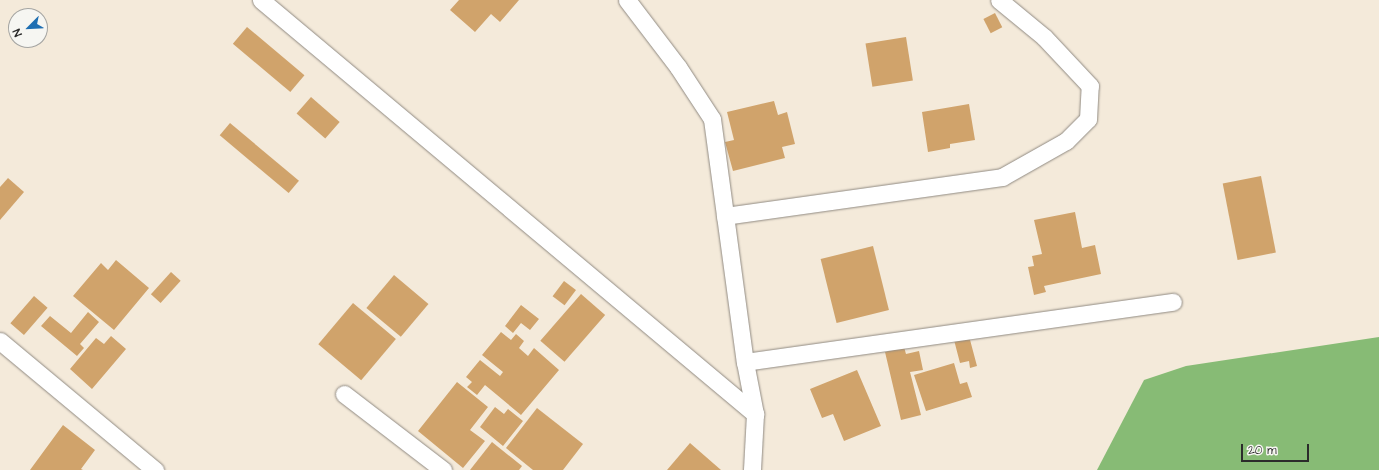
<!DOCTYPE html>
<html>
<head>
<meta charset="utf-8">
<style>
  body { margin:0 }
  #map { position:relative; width:1379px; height:470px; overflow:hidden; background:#f4eada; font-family:"Architects Daughter",sans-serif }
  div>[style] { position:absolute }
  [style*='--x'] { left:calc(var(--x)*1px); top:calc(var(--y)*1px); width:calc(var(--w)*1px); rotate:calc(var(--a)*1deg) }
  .forest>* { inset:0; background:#87bb75 }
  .building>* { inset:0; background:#d0a36b; transform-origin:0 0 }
  .roads { filter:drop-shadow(0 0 1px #908a82) drop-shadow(0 0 1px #908a82) }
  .street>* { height:17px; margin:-8.5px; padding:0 8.5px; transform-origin:8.5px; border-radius:8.5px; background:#fff }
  span { translate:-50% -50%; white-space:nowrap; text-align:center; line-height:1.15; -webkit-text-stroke:3px #f6f6f2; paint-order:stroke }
  .north { position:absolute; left:8px; top:8px; width:40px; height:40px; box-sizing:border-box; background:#f6f6f2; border:1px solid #a5a5a2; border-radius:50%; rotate:246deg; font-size:11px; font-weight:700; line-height:16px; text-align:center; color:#2b2b2b }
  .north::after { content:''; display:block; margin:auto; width:14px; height:18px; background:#1f6fb2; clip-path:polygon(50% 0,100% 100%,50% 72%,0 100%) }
  .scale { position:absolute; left:1241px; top:444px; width:68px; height:18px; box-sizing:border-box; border:2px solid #2b2b2b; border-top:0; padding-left:5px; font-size:12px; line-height:14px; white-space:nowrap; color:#2b2b2b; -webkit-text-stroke:3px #f6f6f2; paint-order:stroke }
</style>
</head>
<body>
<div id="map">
  <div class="forest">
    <div style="clip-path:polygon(1379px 337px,1379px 470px,1097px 470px,1144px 380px,1186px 366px)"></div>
  </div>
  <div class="building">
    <div style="clip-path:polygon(459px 0,519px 0,500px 22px,491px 14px,475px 32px,450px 10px)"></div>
    <div style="left:995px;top:13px;width:16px;height:13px;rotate:63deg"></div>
    <div style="left:247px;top:27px;width:75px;height:22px;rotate:40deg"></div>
    <div style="left:906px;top:37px;width:44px;height:41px;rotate:81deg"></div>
    <div style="left:311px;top:97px;width:38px;height:22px;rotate:41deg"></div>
    <div style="clip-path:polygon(774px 101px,778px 115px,787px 112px,795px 144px,782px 147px,785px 158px,733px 171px,725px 142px,734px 140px,727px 112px)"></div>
    <div style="clip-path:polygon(969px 104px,975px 140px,950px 144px,950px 148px,928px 152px,922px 112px)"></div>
    <div style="left:230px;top:123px;width:90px;height:16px;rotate:40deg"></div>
    <div style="left:1261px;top:176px;width:78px;height:39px;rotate:79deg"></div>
    <div style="clip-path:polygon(8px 178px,24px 192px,0 220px,0 187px)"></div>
    <div style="clip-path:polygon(1075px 212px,1082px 248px,1095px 245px,1101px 274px,1044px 286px,1046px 292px,1034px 295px,1028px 267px,1034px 266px,1032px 256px,1042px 254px,1034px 220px)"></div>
    <div style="left:873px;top:246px;width:66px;height:54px;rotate:76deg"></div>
    <div style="clip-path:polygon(116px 260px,149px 288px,114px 330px,73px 296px,101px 263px,108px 270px)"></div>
    <div style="left:171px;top:272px;width:13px;height:30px;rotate:42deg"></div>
    <div style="left:394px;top:275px;width:45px;height:43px;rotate:40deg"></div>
    <div style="left:564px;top:281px;width:15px;height:19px;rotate:37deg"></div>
    <div style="left:581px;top:294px;width:32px;height:62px;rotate:41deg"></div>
    <div style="left:34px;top:296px;width:18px;height:36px;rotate:41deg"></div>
    <div style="left:353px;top:303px;width:56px;height:54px;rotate:40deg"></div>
    <div style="clip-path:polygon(521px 305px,539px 319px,530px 330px,521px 323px,513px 333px,505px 326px)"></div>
    <div style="clip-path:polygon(88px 312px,99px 322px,80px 344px,84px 348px,77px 356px,41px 326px,50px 316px,71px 333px)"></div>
    <div style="clip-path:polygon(501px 332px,511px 340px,516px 334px,524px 341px,519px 348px,528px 356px,534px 348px,559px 370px,521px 415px,485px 385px,477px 395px,467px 387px,472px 382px,466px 377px,480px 360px,500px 376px,503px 372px,482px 355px)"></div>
    <div style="clip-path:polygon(111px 336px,126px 349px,92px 389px,70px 369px,96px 338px,104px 344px)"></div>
    <div style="clip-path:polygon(969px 336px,977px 366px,970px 368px,969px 361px,960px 363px,954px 340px)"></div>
    <div style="clip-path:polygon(904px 347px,906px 354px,919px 351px,923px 370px,910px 372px,921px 415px,901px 420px,885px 352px)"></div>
    <div style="clip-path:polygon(954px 363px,960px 384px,967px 382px,972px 397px,926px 411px,914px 375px)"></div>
    <div style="clip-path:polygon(857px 370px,881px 426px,844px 441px,833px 414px,822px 418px,810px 389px)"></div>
    <div style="clip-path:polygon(457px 382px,488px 407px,470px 430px,485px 441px,463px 468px,418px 431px)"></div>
    <div style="clip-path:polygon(495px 407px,504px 414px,508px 409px,523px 421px,503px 446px,480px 427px)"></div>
    <div style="clip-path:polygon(537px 408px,583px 444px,563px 470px,533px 470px,506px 448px)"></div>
    <div style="clip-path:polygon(63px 425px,95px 450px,81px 469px,83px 470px,30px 470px)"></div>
    <div style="clip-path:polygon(492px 442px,522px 466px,519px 470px,470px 470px)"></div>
    <div style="clip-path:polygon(690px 443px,721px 470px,667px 470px)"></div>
  </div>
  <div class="roads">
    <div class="street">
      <div style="--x:261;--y:0;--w:645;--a:39.96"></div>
      <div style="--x:627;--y:0;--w:84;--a:52.7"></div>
      <div style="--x:678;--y:67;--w:62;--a:56.8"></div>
      <div style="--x:712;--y:119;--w:245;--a:82.3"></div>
      <div style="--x:745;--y:362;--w:53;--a:79.1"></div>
      <div style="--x:755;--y:414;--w:56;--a:93.1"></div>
      <div style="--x:725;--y:216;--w:280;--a:-8"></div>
      <div style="--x:1002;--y:177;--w:73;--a:-29.4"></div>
      <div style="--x:1066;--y:141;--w:31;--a:-45"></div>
      <div style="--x:1088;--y:119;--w:33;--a:-87"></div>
      <div style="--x:1090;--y:86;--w:67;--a:-133.2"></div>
      <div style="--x:1044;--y:37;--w:58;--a:-140.6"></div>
      <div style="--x:0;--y:341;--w:202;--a:39.8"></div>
      <div style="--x:745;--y:362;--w:432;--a:-8"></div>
      <div style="--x:344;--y:394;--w:125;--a:37.5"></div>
    </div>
  </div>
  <div class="north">N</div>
  <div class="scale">20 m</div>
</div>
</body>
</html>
